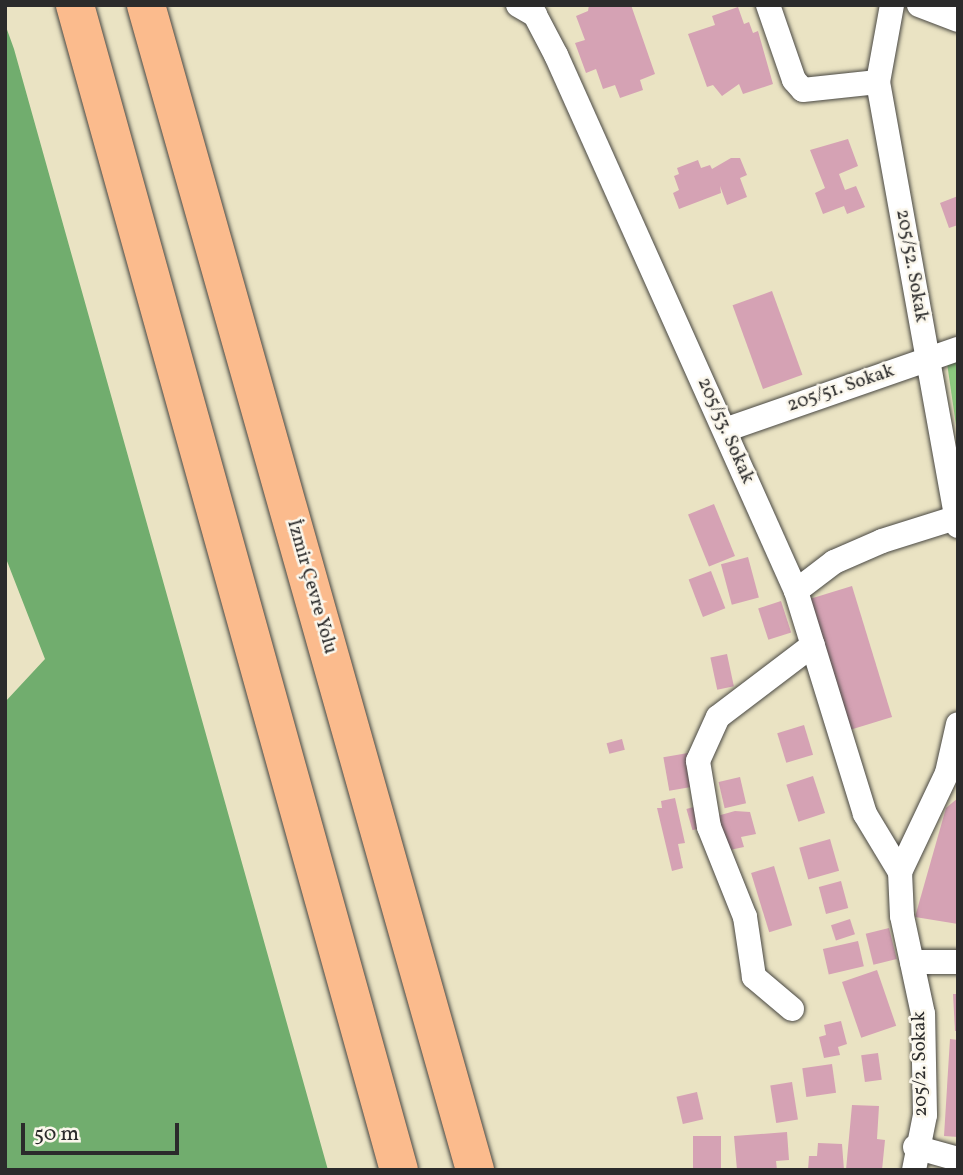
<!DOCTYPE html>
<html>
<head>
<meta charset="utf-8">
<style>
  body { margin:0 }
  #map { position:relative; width:963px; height:1175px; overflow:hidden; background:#eae3c3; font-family:Vollkorn,serif }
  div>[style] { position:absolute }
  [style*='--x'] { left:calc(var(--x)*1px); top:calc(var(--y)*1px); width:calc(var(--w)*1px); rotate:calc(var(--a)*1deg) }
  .green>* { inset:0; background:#8cc97f }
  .forest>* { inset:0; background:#71ad6e }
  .building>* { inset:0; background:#d5a2b4; transform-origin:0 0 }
  .roads { filter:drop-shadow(0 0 2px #484742) drop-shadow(0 0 2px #484742) }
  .minor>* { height:24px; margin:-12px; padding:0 12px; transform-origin:12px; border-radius:12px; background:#fff }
  .motorway>* { height:38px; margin:-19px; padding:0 19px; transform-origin:19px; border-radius:19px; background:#fbbb8d }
  span { translate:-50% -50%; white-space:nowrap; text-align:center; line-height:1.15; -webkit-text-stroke:5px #fbf7ec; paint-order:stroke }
  .street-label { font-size:19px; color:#2b2b2b }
  .frame { position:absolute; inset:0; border:7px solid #2b2b2b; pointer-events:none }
  .scale { position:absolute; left:21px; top:1123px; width:158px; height:32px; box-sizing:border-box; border:4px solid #2b2b2b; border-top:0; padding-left:9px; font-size:21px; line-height:24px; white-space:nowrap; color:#2b2b2b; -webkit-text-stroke:5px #fbf7ec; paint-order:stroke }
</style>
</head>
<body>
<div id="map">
  <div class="green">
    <div style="clip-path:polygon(958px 360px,958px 439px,947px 363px)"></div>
  </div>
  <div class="forest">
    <div style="clip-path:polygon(5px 24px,14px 49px,328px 1170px,5px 1170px,5px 702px,45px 659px,5px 556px)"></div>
  </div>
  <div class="building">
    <div style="clip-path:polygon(589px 5px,631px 5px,655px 74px,640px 80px,643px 90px,620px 98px,615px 85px,603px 89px,596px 69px,586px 73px,575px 43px,585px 40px,576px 16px,588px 11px)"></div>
    <div style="clip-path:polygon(738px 7px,744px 24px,749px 22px,753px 33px,758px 31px,773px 84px,743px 94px,739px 84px,722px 96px,713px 85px,707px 87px,688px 34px,715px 25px,712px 16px)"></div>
    <div style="clip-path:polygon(848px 139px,858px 166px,839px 174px,845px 190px,856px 186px,865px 207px,847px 214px,844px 206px,823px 214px,815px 193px,825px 188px,810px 150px)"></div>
    <div style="clip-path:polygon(731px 158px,740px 158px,747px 175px,740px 178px,747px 197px,727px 205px,720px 186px,721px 193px,679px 209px,673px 193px,679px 190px,674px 176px,679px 174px,677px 168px,698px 160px,701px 168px,710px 165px,712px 169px)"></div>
    <div style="clip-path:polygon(958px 196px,958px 225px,949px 228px,940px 203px)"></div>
    <div style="left:772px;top:291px;width:89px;height:42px;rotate:70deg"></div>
    <div style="left:714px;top:504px;width:56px;height:28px;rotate:68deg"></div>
    <div style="left:748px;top:557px;width:42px;height:28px;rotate:75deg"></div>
    <div style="left:711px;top:571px;width:40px;height:24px;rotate:69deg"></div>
    <div style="left:852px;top:586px;width:137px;height:46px;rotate:73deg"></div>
    <div style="left:781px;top:601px;width:33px;height:24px;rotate:72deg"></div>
    <div style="left:727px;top:654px;width:33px;height:17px;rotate:78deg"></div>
    <div style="left:804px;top:725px;width:31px;height:28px;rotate:73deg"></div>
    <div style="left:622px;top:739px;width:11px;height:16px;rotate:75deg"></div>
    <div style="left:688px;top:753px;width:34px;height:25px;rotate:80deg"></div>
    <div style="left:813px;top:776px;width:39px;height:28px;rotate:72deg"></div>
    <div style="left:740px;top:777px;width:27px;height:22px;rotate:77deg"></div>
    <div style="clip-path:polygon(675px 798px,685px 843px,678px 844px,683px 868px,672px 871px,657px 808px,662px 808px,661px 801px)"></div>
    <div style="clip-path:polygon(958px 798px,958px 924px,915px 917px,946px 808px)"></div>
    <div style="left:697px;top:806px;width:22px;height:11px;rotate:74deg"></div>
    <div style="clip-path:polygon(735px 811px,750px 812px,756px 834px,741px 837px,744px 847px,725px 851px,717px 816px)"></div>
    <div style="left:830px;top:839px;width:33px;height:32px;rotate:74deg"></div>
    <div style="left:774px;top:866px;width:62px;height:24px;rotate:73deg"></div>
    <div style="left:841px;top:881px;width:28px;height:23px;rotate:75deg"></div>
    <div style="left:850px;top:919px;width:16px;height:20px;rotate:72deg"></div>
    <div style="left:889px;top:928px;width:32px;height:24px;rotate:76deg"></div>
    <div style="left:858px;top:941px;width:26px;height:36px;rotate:77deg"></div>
    <div style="left:877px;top:970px;width:59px;height:37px;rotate:71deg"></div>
    <div style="clip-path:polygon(953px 994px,958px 994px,958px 1031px,955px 1031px)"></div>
    <div style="clip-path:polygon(841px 1021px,847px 1044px,838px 1047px,840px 1055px,824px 1058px,819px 1037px,826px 1035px,824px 1025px)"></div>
    <div style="clip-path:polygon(950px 1039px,958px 1040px,958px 1137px,944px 1136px)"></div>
    <div style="left:878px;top:1053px;width:27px;height:17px;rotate:82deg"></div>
    <div style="left:832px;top:1064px;width:29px;height:30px;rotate:82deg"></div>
    <div style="left:792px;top:1082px;width:38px;height:22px;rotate:81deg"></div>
    <div style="left:697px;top:1092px;width:28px;height:21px;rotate:77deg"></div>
    <div style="clip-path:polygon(852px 1105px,879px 1106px,877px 1139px,885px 1140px,882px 1170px,846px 1170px)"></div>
    <div style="clip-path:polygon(787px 1132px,789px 1160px,776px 1161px,777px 1170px,737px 1170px,734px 1136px)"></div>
    <div style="left:721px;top:1136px;width:34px;height:28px;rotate:90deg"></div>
    <div style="clip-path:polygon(818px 1143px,842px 1144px,844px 1170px,808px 1170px,809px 1156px,817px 1156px)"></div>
  </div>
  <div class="roads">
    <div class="minor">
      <div style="--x:518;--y:5;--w:20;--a:30"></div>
      <div style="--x:535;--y:15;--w:45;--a:62.3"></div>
      <div style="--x:556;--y:55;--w:587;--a:65.88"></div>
      <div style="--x:796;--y:591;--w:233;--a:72.8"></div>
      <div style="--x:865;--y:814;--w:68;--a:58.9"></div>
      <div style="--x:768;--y:5;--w:79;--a:70.9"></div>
      <div style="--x:794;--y:80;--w:13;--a:48"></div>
      <div style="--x:803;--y:90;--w:75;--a:-6.1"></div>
      <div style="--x:892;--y:5;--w:78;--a:100.3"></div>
      <div style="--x:878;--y:82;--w:451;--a:79.8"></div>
      <div style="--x:919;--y:5;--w:42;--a:21"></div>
      <div style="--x:725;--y:430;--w:247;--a:-19.2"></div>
      <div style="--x:796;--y:591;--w:48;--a:-37.3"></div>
      <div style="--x:834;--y:562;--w:52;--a:-23.6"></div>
      <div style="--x:882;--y:541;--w:80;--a:-17.5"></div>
      <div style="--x:912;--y:962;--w:46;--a:0"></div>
      <div style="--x:792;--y:1009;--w:50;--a:-139.9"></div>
      <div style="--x:754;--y:977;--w:61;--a:-98.5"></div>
      <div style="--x:745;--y:917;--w:97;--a:-111.8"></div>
      <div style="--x:709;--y:827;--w:67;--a:-99.5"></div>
      <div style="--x:698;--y:761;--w:48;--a:-65.6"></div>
      <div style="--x:718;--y:717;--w:119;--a:-37.2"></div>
      <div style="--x:915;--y:1147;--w:45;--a:15.6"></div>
      <div style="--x:914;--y:1170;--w:56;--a:-78.7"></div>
      <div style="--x:925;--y:1115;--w:101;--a:-91.1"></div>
      <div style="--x:923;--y:1014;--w:100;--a:-102.1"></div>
      <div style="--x:902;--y:916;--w:44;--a:-92.6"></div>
      <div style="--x:900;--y:872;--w:110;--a:-64.6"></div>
      <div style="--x:947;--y:773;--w:50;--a:-77.3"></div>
    </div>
    <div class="motorway">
      <div style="--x:75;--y:5;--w:1209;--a:74.46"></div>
      <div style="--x:146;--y:5;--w:1211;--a:74.23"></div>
    </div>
  </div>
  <div class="street-label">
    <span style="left:911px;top:266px;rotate:80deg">205/52. Sokak</span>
    <span style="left:841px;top:389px;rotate:-19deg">205/51. Sokak</span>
    <span style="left:725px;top:431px;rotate:66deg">205/53. Sokak</span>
    <span style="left:311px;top:587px;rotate:74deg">İzmir Çevre Yolu</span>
    <span style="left:921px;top:1064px;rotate:-91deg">205/2. Sokak</span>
  </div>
  <div class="frame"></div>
  <div class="scale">50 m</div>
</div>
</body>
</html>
